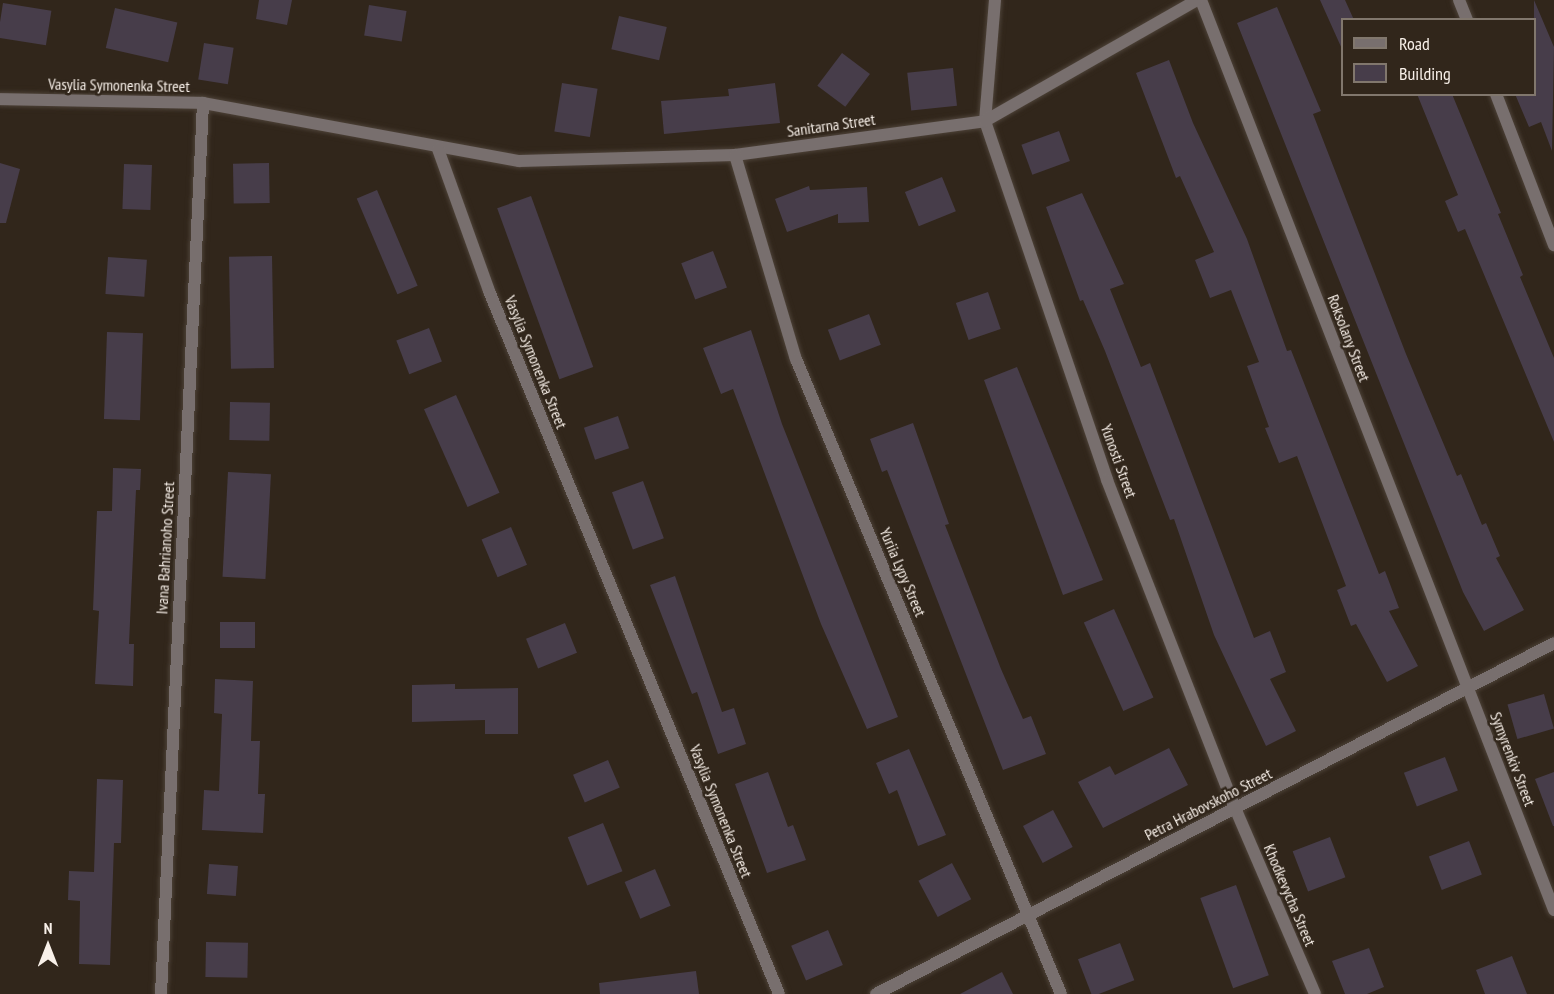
<!DOCTYPE html>
<html>
<head>
<meta charset="utf-8">
<style>
  body { margin:0 }
  #map { position:relative; width:1554px; height:994px; overflow:hidden; background:#31261b; font-family:"PT Sans Narrow",sans-serif }
  div>[style] { position:absolute }
  [style*='--x'] { left:calc(var(--x)*1px); top:calc(var(--y)*1px); width:calc(var(--w)*1px); rotate:calc(var(--a)*1deg) }
  .building>* { inset:0; background:#473d4a; transform-origin:0 0 }
  .roads { filter:drop-shadow(0 0 2px #4d4238) drop-shadow(0 0 2px #4d4238) }
  .street>* { height:12px; margin:-6px; padding:0 6px; transform-origin:6px; border-radius:6px; background:#786f6e }
  span { translate:-50% -50%; white-space:nowrap; text-align:center; line-height:1.15; -webkit-text-stroke:5px #31261b; paint-order:stroke }
  .street-label { font-size:16px; color:#f8f0e9 }
  .legend { position:absolute; left:1341px; top:18px; width:195px; height:78px; box-sizing:border-box; background:#31261b; border:2px solid #81776d; margin:0; padding:8px 10px; list-style:none; font-size:18px; color:#f8f0e9 }
  .legend li { display:flex; align-items:center; gap:12px; height:30px }
  .legend b { width:30px; border:2px solid #81776d }
  .north { position:absolute; left:18px; top:916px; width:60px; height:60px; -webkit-text-stroke:4px #31261b; paint-order:stroke; rotate:0deg; font-size:16px; font-weight:700; line-height:24px; text-align:center; color:#f8f0e9 }
  .north::after { content:''; display:block; margin:auto; width:21px; height:27px; background:#f8f0e9; clip-path:polygon(50% 0,100% 100%,50% 72%,0 100%) }
</style>
</head>
<body>
<div id="map">
  <div class="building">
    <div style="clip-path:polygon(259px 0,292px 0,287px 25px,256px 19px)"></div>
    <div style="clip-path:polygon(1320px 0,1345px 0,1354px 20px,1342px 20px,1342px 49px)"></div>
    <div style="clip-path:polygon(1534px 0,1554px 47px,1552px 151px,1541px 122px,1529px 127px,1515px 94px,1534px 94px)"></div>
    <div style="left:3px;top:3px;width:49px;height:35px;rotate:9deg"></div>
    <div style="left:369px;top:5px;width:38px;height:31px;rotate:9deg"></div>
    <div style="clip-path:polygon(1277px 7px,1321px 111px,1313px 114px,1406px 354px,1457px 476px,1461px 474px,1482px 525px,1486px 523px,1500px 556px,1496px 558px,1524px 610px,1484px 631px,1463px 592px,1237px 23px)"></div>
    <div style="left:115px;top:8px;width:64px;height:41px;rotate:13deg"></div>
    <div style="left:619px;top:16px;width:49px;height:34px;rotate:13deg"></div>
    <div style="left:204px;top:43px;width:30px;height:37px;rotate:9deg"></div>
    <div style="left:842px;top:53px;width:35px;height:41px;rotate:37deg"></div>
    <div style="clip-path:polygon(1169px 60px,1193px 123px,1247px 239px,1287px 351px,1291px 350px,1379px 574px,1385px 571px,1399px 608px,1389px 611px,1418px 666px,1387px 682px,1356px 624px,1351px 626px,1337px 590px,1346px 586px,1297px 456px,1279px 463px,1265px 428px,1269px 427px,1247px 366px,1259px 362px,1231px 290px,1210px 298px,1195px 260px,1214px 252px,1180px 176px,1176px 178px,1136px 73px)"></div>
    <div style="left:953px;top:68px;width:38px;height:46px;rotate:84deg"></div>
    <div style="left:562px;top:83px;width:36px;height:49px;rotate:9deg"></div>
    <div style="clip-path:polygon(775px 83px,780px 123px,664px 134px,661px 101px,729px 96px,728px 89px)"></div>
    <div style="clip-path:polygon(1417px 94px,1452px 94px,1501px 213px,1498px 214px,1523px 275px,1520px 277px,1554px 358px,1554px 442px,1465px 229px,1458px 232px,1445px 201px,1458px 195px)"></div>
    <div style="left:1059px;top:131px;width:32px;height:40px;rotate:70deg"></div>
    <div style="clip-path:polygon(0 163px,20px 169px,6px 223px,0 223px)"></div>
    <div style="left:269px;top:163px;width:40px;height:36px;rotate:89deg"></div>
    <div style="left:124px;top:164px;width:28px;height:45px;rotate:2deg"></div>
    <div style="left:942px;top:177px;width:37px;height:40px;rotate:68deg"></div>
    <div style="clip-path:polygon(809px 186px,810px 190px,867px 187px,869px 222px,838px 223px,838px 214px,787px 232px,775px 199px)"></div>
    <div style="left:377px;top:190px;width:104px;height:22px;rotate:67deg"></div>
    <div style="clip-path:polygon(1082px 193px,1124px 284px,1110px 289px,1141px 367px,1150px 363px,1254px 638px,1270px 631px,1286px 672px,1270px 679px,1296px 731px,1266px 746px,1214px 635px,1174px 519px,1170px 520px,1105px 351px,1083px 300px,1080px 301px,1046px 207px)"></div>
    <div style="left:531px;top:196px;width:182px;height:36px;rotate:70deg"></div>
    <div style="left:713px;top:251px;width:39px;height:34px;rotate:69deg"></div>
    <div style="left:272px;top:256px;width:112px;height:43px;rotate:89deg"></div>
    <div style="left:108px;top:257px;width:39px;height:37px;rotate:4deg"></div>
    <div style="left:988px;top:292px;width:39px;height:34px;rotate:71deg"></div>
    <div style="left:869px;top:314px;width:33px;height:44px;rotate:69deg"></div>
    <div style="left:429px;top:328px;width:36px;height:35px;rotate:69deg"></div>
    <div style="clip-path:polygon(751px 330px,782px 424px,898px 717px,867px 729px,821px 624px,733px 389px,721px 394px,703px 348px)"></div>
    <div style="left:107px;top:332px;width:36px;height:87px;rotate:2deg"></div>
    <div style="clip-path:polygon(1017px 367px,1103px 580px,1063px 595px,984px 380px)"></div>
    <div style="left:456px;top:395px;width:107px;height:35px;rotate:66deg"></div>
    <div style="left:230px;top:402px;width:40px;height:38px;rotate:1deg"></div>
    <div style="left:618px;top:416px;width:34px;height:36px;rotate:71deg"></div>
    <div style="clip-path:polygon(913px 423px,949px 524px,945px 525px,1001px 669px,1023px 719px,1031px 716px,1046px 754px,1003px 770px,887px 470px,882px 472px,870px 439px)"></div>
    <div style="clip-path:polygon(113px 468px,141px 469px,140px 490px,136px 490px,129px 644px,134px 644px,133px 686px,95px 684px,99px 611px,93px 610px,97px 511px,112px 511px)"></div>
    <div style="left:228px;top:472px;width:43px;height:105px;rotate:3deg"></div>
    <div style="left:643px;top:481px;width:61px;height:33px;rotate:70deg"></div>
    <div style="left:511px;top:527px;width:41px;height:32px;rotate:67deg"></div>
    <div style="clip-path:polygon(675px 576px,722px 712px,734px 708px,746px 744px,718px 754px,697px 692px,692px 694px,650px 585px)"></div>
    <div style="left:1114px;top:609px;width:97px;height:33px;rotate:66deg"></div>
    <div style="left:220px;top:622px;width:35px;height:26px"></div>
    <div style="left:565px;top:623px;width:32px;height:42px;rotate:68deg"></div>
    <div style="clip-path:polygon(215px 679px,253px 681px,251px 741px,260px 741px,258px 794px,265px 794px,263px 833px,202px 830px,204px 790px,219px 791px,222px 714px,214px 713px)"></div>
    <div style="clip-path:polygon(455px 684px,455px 689px,518px 688px,518px 734px,485px 734px,485px 720px,412px 722px,412px 685px)"></div>
    <div style="left:1544px;top:694px;width:36px;height:38px;rotate:74deg"></div>
    <div style="clip-path:polygon(1169px 748px,1188px 785px,1103px 828px,1078px 782px,1110px 766px,1115px 775px)"></div>
    <div style="clip-path:polygon(909px 749px,946px 835px,918px 846px,897px 790px,889px 794px,876px 763px)"></div>
    <div style="left:1445px;top:757px;width:36px;height:44px;rotate:69deg"></div>
    <div style="left:608px;top:760px;width:30px;height:38px;rotate:67deg"></div>
    <div style="clip-path:polygon(768px 772px,788px 827px,793px 825px,806px 860px,767px 873px,735px 784px)"></div>
    <div style="clip-path:polygon(1554px 772px,1554px 826px,1553px 826px,1535px 779px)"></div>
    <div style="clip-path:polygon(97px 779px,123px 780px,121px 843px,114px 843px,110px 965px,79px 964px,80px 901px,68px 900px,69px 871px,94px 872px)"></div>
    <div style="left:1053px;top:810px;width:42px;height:34px;rotate:62deg"></div>
    <div style="left:603px;top:823px;width:52px;height:38px;rotate:68deg"></div>
    <div style="left:1330px;top:837px;width:43px;height:40px;rotate:69deg"></div>
    <div style="left:1469px;top:841px;width:36px;height:43px;rotate:69deg"></div>
    <div style="left:952px;top:863px;width:41px;height:38px;rotate:62deg"></div>
    <div style="left:209px;top:864px;width:29px;height:30px;rotate:4deg"></div>
    <div style="left:655px;top:869px;width:40px;height:33px;rotate:67deg"></div>
    <div style="left:1236px;top:885px;width:96px;height:38px;rotate:70deg"></div>
    <div style="left:828px;top:930px;width:38px;height:40px;rotate:67deg"></div>
    <div style="left:206px;top:942px;width:42px;height:35px;rotate:1deg"></div>
    <div style="left:1120px;top:943px;width:40px;height:45px;rotate:69deg"></div>
    <div style="clip-path:polygon(1369px 948px,1384px 987px,1367px 994px,1345px 994px,1332px 961px)"></div>
    <div style="clip-path:polygon(1512px 956px,1527px 994px,1485px 994px,1476px 970px)"></div>
    <div style="clip-path:polygon(696px 971px,699px 994px,600px 994px,599px 983px)"></div>
    <div style="clip-path:polygon(1002px 972px,1013px 994px,960px 994px)"></div>
  </div>
  <div class="roads">
    <div class="street">
      <div style="--x:995;--y:0;--w:121;--a:94.7"></div>
      <div style="--x:985;--y:121;--w:379;--a:71.2"></div>
      <div style="--x:1107;--y:480;--w:352;--a:68.7"></div>
      <div style="--x:1235;--y:808;--w:202;--a:66.7"></div>
      <div style="--x:1201;--y:0;--w:976;--a:68.8"></div>
      <div style="--x:1459;--y:0;--w:22;--a:68"></div>
      <div style="--x:1496;--y:94;--w:162;--a:69"></div>
      <div style="--x:0;--y:99;--w:203;--a:1.1"></div>
      <div style="--x:203;--y:103;--w:321;--a:10.4"></div>
      <div style="--x:519;--y:161;--w:216;--a:-1.6"></div>
      <div style="--x:735;--y:155;--w:252;--a:-7.7"></div>
      <div style="--x:985;--y:121;--w:244;--a:-29.7"></div>
      <div style="--x:438;--y:149;--w:151;--a:70.2"></div>
      <div style="--x:489;--y:291;--w:760;--a:67.58"></div>
      <div style="--x:735;--y:155;--w:213;--a:73.4"></div>
      <div style="--x:796;--y:359;--w:688;--a:67.35"></div>
      <div style="--x:161;--y:994;--w:892;--a:-87.3"></div>
      <div style="--x:876;--y:994;--w:763;--a:-27.37"></div>
    </div>
  </div>
  <div class="street-label">
    <span style="left:119px;top:85px;rotate:1deg">Vasylia Symonenka Street</span>
    <span style="left:831px;top:125px;rotate:-8deg">Sanitarna Street</span>
    <span style="left:1349px;top:338px;rotate:69deg">Roksolany Street</span>
    <span style="left:536px;top:362px;rotate:68deg">Vasylia Symonenka Street</span>
    <span style="left:1119px;top:461px;rotate:70deg">Yunosti Street</span>
    <span style="left:165px;top:548px;rotate:-87deg">Ivana Bahrianoho Street</span>
    <span style="left:903px;top:572px;rotate:67deg">Yuriia Lypy Street</span>
    <span style="left:1513px;top:759px;rotate:69deg">Symyrenkiv Street</span>
    <span style="left:1208px;top:804px;rotate:-27deg">Petra Hrabovskoho Street</span>
    <span style="left:721px;top:811px;rotate:68deg">Vasylia Symonenka Street</span>
    <span style="left:1290px;top:895px;rotate:67deg">Khodkevycha Street</span>
  </div>
  <ul class="legend">
  <li><b style="height:8px;background:#786f6e"></b>Road</li>
  <li><b style="height:16px;background:#473d4a"></b>Building</li>
  </ul>
  <div class="north">N</div>
</div>
</body>
</html>
